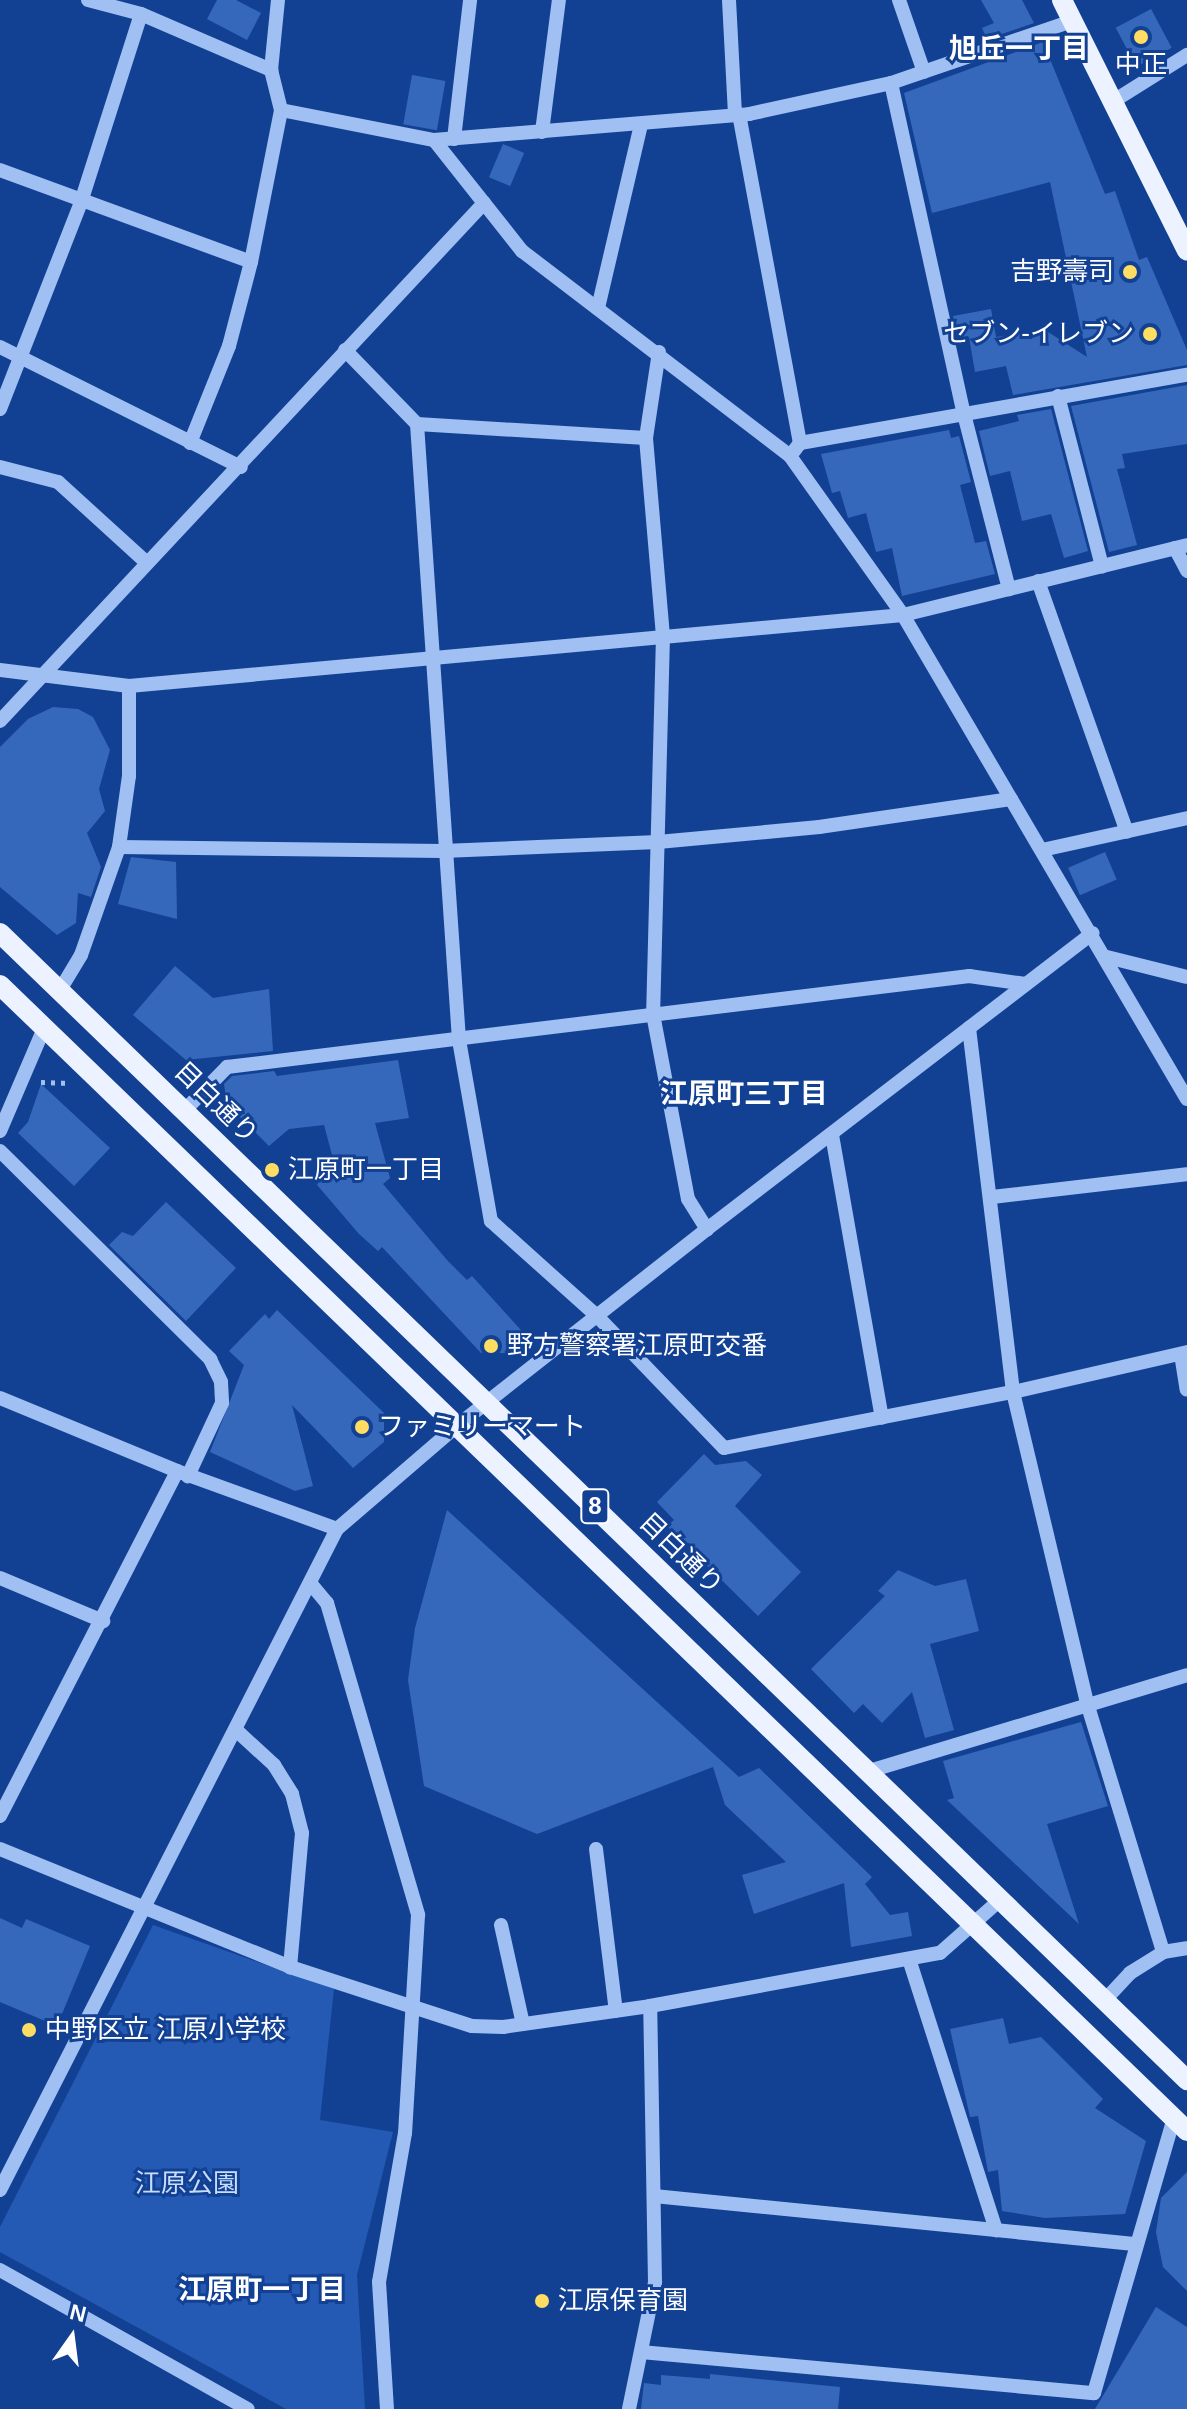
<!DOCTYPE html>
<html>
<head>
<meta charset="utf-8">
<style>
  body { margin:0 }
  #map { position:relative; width:1187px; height:2409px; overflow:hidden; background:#124194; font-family:Helvetica,"Noto Sans JP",sans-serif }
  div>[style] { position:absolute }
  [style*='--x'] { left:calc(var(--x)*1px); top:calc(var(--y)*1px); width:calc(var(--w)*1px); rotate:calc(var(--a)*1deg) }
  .green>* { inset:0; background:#245ab3 }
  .building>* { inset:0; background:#3568bb; transform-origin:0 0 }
  .path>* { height:5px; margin-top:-2.5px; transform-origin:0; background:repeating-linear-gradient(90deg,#a0c0f3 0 4px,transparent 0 10px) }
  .minor>* { height:14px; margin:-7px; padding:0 7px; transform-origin:7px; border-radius:7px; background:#a0c0f3 }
  .major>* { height:20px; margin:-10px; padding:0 10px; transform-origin:10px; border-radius:10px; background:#ecf2ff }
  .dots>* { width:22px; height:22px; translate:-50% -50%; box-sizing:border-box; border:4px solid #124194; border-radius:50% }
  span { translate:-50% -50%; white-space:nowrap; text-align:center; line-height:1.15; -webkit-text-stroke:6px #124194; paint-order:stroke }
  .shield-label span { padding:2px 6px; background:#124194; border:2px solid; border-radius:6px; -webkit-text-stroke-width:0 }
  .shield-label { font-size:24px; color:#fff; font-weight:700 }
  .poi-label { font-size:26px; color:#fff }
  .right { translate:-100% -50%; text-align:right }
  .left { translate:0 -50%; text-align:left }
  .street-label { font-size:26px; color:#fff }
  .park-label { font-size:26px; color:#c8dcfd }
  .neighbourhood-label { font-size:28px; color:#fff; font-weight:700 }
  .north { position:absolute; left:32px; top:2297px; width:80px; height:80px; -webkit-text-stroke:6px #124194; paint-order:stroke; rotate:14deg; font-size:22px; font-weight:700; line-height:32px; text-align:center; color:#fff }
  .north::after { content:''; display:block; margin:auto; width:28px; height:36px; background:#fff; clip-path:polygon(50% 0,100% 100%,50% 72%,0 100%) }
</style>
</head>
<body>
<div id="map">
  <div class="green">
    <div style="clip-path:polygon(153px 1925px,334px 1989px,320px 2120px,393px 2132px,357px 2275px,365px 2409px,286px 2409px,0 2252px,0 2227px)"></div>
  </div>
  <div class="building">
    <div style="clip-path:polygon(217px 0,236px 0,261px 13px,247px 40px,207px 19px)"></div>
    <div style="clip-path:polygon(981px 0,1022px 0,1034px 23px,987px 39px,982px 28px,994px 23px)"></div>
    <div style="left:1151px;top:9px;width:44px;height:40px;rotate:62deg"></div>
    <div style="clip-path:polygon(1043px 42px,1105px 194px,1115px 191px,1139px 260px,1147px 257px,1187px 350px,1187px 365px,1013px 395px,1006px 366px,975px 372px,969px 337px,958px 339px,953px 316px,991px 309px,996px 337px,1045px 330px,1087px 357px,1050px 182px,932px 213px,904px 93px)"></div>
    <div style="left:412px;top:75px;width:34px;height:50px;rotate:10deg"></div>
    <div style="left:503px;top:144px;width:23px;height:36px;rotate:23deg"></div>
    <div style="clip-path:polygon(1187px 385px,1187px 444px,1122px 454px,1125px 468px,1117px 469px,1137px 545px,1109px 552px,1071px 406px)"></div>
    <div style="clip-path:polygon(1051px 409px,1088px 551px,1064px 558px,1051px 514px,1022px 521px,1010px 471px,990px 476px,979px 431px,1019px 421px,1017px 415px)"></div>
    <div style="clip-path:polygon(949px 430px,951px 438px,959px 436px,971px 482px,960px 485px,975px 543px,986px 541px,995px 574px,902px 596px,892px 548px,876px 552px,866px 513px,848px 518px,840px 491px,832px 493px,821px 454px)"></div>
    <div style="clip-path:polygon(53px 707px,78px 709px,93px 717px,110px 750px,99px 789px,105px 811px,87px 833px,101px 867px,91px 897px,78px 893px,76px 923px,57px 935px,0 887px,0 747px,28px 719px)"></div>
    <div style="left:1105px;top:852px;width:30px;height:40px;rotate:67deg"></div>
    <div style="clip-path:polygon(131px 857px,176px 862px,177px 919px,118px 904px)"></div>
    <div style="clip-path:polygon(175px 966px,213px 998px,269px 989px,273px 1051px,186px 1060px,133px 1015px)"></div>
    <div style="clip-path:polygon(398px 1060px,409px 1118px,375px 1123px,390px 1178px,383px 1184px,447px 1260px,467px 1280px,472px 1276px,529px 1339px,512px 1353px,481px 1353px,382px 1247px,378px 1251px,359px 1234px,312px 1179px,335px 1166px,324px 1125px,289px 1129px,269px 1146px,227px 1104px,224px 1084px,232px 1076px,274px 1071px,277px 1076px)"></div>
    <div style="clip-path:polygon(41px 1084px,110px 1148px,74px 1186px,18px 1133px,28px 1122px)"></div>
    <div style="clip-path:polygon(166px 1202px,236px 1268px,186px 1321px,109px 1245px,122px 1232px,133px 1236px)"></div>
    <div style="clip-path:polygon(277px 1310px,384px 1413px,384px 1442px,353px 1468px,292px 1405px,313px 1486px,295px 1491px,210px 1452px,244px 1365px,229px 1351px,265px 1314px,269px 1319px)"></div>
    <div style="clip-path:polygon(704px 1454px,715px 1465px,746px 1461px,762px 1475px,735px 1506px,801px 1572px,758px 1616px,667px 1526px,674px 1520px,657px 1502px)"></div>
    <div style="clip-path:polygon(447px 1510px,739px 1777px,759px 1768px,872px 1877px,865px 1884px,890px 1915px,908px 1912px,912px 1936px,851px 1947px,844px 1883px,754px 1914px,742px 1875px,786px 1862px,725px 1805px,713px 1767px,537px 1834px,424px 1786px,408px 1680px,415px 1628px)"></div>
    <div style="clip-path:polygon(898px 1570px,935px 1586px,966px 1579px,979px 1631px,930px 1644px,954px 1730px,925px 1738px,912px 1692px,882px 1723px,863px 1704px,854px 1713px,811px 1669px,885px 1596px,878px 1591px)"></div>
    <div style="clip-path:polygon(1081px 1722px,1108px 1806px,1047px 1824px,1079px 1924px,947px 1800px,954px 1798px,943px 1761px)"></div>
    <div style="clip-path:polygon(0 1918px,22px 1928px,26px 1919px,90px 1946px,57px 2026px,0 2002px)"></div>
    <div style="clip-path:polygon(1003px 2018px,1009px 2044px,1041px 2037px,1103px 2099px,1095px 2108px,1146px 2141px,1125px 2214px,1045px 2218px,1002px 2211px,998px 2170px,988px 2172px,978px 2116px,970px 2117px,950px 2029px)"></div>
    <div style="clip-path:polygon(1187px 2172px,1187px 2291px,1163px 2267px,1156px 2232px,1161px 2198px)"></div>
    <div style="clip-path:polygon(1156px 2307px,1187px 2327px,1187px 2409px,1095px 2409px)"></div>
    <div style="clip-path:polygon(710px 2374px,840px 2387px,838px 2409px,641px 2409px,644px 2383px,661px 2385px,661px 2375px,710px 2379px)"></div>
  </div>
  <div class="path">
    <div style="--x:41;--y:1082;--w:29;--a:2"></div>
  </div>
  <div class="minor">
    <div style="--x:88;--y:0;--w:55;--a:14.8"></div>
    <div style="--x:141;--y:14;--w:142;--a:23.3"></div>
    <div style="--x:729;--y:0;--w:115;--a:87"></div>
    <div style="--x:899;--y:0;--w:76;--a:70.9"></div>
    <div style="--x:891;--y:83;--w:339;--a:77.6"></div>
    <div style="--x:964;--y:414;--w:181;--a:75.6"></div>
    <div style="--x:1112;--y:102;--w:89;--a:-32.1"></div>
    <div style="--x:281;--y:110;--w:156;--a:11.1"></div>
    <div style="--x:434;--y:140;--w:316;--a:-4.7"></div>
    <div style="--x:749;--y:114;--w:145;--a:-12.3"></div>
    <div style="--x:891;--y:83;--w:191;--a:-18.9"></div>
    <div style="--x:739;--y:114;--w:335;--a:79.5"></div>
    <div style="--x:800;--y:443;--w:10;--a:127"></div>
    <div style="--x:542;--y:132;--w:133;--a:-82.7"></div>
    <div style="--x:454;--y:139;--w:140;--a:-83.4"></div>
    <div style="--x:434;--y:140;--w:142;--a:51.6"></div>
    <div style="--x:522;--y:251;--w:337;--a:37.4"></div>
    <div style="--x:790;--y:456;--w:195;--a:54.6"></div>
    <div style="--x:903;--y:615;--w:561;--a:59.6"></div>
    <div style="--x:0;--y:170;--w:267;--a:20.1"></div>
    <div style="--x:598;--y:308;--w:188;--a:-76.8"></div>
    <div style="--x:0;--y:347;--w:269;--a:26.5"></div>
    <div style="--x:345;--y:350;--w:103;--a:45.8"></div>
    <div style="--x:417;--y:424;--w:617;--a:86.1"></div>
    <div style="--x:459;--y:1040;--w:184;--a:80"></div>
    <div style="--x:491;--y:1221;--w:142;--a:41.9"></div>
    <div style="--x:597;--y:1316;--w:183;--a:46.1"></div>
    <div style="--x:724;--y:1448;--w:294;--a:-11"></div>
    <div style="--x:1013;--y:1392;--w:179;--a:-12.9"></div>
    <div style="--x:659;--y:352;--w:87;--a:98.6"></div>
    <div style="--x:646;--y:438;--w:199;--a:85.1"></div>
    <div style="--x:663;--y:636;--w:378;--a:91.5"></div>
    <div style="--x:653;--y:1014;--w:188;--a:79.3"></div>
    <div style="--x:688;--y:1199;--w:36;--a:58"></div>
    <div style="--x:1058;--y:396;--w:176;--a:75.5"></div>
    <div style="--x:0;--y:409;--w:222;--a:-68.6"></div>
    <div style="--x:81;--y:202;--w:197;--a:-72.3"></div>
    <div style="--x:417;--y:424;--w:229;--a:3.5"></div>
    <div style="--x:190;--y:443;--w:105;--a:-68.1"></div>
    <div style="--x:229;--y:346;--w:87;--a:-75.3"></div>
    <div style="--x:251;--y:262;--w:155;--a:-78.8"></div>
    <div style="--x:281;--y:110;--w:41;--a:-104"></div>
    <div style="--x:271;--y:70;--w:70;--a:-84.3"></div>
    <div style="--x:800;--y:443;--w:393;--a:-10"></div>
    <div style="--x:0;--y:467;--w:60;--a:14.5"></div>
    <div style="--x:58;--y:482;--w:120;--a:42.3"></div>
    <div style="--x:1175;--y:548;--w:26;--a:62"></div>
    <div style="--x:1038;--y:581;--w:266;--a:70.5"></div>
    <div style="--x:0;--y:670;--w:130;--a:7.1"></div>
    <div style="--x:129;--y:686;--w:777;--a:-5.24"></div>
    <div style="--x:903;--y:615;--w:292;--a:-13.8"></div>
    <div style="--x:0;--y:721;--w:709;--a:-46.94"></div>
    <div style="--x:119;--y:847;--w:324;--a:0.7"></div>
    <div style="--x:443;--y:851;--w:215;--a:-2.4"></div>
    <div style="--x:658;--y:842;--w:162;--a:-5.3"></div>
    <div style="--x:819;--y:827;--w:194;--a:-8.3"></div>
    <div style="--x:1042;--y:850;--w:148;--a:-12.4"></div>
    <div style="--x:1107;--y:957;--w:82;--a:14"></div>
    <div style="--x:60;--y:990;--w:41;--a:-59"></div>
    <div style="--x:81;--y:955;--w:114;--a:-70.6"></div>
    <div style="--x:119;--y:847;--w:72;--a:-82"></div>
    <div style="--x:129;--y:776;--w:90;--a:-90"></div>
    <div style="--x:969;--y:1028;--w:367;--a:83.1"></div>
    <div style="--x:1013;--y:1392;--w:320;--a:76.6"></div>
    <div style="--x:1087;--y:1703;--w:260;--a:73"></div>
    <div style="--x:186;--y:1109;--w:59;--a:-45.7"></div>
    <div style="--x:227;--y:1067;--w:748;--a:-6.99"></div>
    <div style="--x:969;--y:976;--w:57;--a:8.1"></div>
    <div style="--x:0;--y:1131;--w:114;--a:-66.8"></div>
    <div style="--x:832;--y:1135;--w:287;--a:80"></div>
    <div style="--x:0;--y:1151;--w:296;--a:44.7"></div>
    <div style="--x:210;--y:1359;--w:25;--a:64"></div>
    <div style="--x:221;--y:1382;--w:21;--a:87"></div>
    <div style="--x:222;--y:1403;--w:81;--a:115"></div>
    <div style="--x:992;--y:1197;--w:196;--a:-6.7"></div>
    <div style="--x:1181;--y:1354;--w:36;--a:81"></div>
    <div style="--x:0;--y:1398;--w:191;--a:22.4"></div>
    <div style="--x:177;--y:1471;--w:170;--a:19.9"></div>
    <div style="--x:0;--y:1578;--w:112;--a:22.7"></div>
    <div style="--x:311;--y:1584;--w:25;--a:50"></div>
    <div style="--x:327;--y:1603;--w:325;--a:73.7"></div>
    <div style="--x:418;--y:1915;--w:218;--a:93.4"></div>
    <div style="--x:405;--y:2133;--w:151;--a:99.9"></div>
    <div style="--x:379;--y:2282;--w:127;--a:86.4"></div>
    <div style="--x:236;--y:1730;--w:52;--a:42.6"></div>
    <div style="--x:274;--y:1765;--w:34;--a:58"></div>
    <div style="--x:292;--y:1794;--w:40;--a:75.6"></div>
    <div style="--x:302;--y:1833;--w:135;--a:95.1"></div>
    <div style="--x:866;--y:1772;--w:335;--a:-16.8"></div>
    <div style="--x:0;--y:1816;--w:388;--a:-62.8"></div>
    <div style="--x:0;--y:1849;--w:313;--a:22.1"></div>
    <div style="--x:290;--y:1967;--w:191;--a:18"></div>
    <div style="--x:472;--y:2026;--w:31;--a:2"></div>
    <div style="--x:503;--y:2027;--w:148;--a:-8.1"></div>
    <div style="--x:650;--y:2006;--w:295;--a:-10.4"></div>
    <div style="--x:940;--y:1953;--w:80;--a:-41.5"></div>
    <div style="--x:596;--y:1849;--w:163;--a:83"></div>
    <div style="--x:501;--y:1925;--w:101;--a:77.5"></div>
    <div style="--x:909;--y:1959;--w:285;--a:72.2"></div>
    <div style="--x:1104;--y:2001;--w:38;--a:-47"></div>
    <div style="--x:1130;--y:1973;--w:39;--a:-32"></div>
    <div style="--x:1163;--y:1952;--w:24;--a:-9"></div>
    <div style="--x:0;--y:2190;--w:742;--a:-62.99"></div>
    <div style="--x:337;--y:1529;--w:160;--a:-40.7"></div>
    <div style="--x:458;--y:1425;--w:317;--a:-38.2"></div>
    <div style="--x:707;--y:1229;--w:486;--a:-37.5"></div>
    <div style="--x:654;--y:2196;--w:485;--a:5.7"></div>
    <div style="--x:0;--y:2270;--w:284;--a:29.3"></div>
    <div style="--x:641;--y:2352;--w:455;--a:5.2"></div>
    <div style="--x:1094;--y:2393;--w:286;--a:-73.8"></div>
    <div style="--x:629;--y:2409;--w:130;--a:-78.4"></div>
    <div style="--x:655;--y:2282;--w:276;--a:-91"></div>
  </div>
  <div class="major">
    <div style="--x:1062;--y:0;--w:280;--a:63.5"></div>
    <div style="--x:0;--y:933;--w:1651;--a:44.02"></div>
    <div style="--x:0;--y:985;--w:1650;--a:43.99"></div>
  </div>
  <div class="dots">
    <div style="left:1141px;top:37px;background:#ffdd62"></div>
    <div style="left:1130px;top:272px;background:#ffdd62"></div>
    <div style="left:1150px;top:334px;background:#ffdd62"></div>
    <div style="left:272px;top:1170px;background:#ffdd62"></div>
    <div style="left:491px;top:1346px;background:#ffdd62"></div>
    <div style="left:362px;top:1427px;background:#ffdd62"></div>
    <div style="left:29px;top:2030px;background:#ffdd62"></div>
    <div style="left:542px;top:2301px;background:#ffdd62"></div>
  </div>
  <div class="shield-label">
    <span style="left:595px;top:1506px">8</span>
  </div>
  <div class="poi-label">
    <span style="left:1141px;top:65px">中正</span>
    <span class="right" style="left:1114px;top:272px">吉野壽司</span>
    <span class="right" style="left:1134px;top:334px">セブン-イレブン</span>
    <span class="left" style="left:288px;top:1170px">江原町一丁目</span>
    <span class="left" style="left:507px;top:1346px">野方警察署江原町交番</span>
    <span class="left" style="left:378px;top:1427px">ファミリーマート</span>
    <span class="left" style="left:45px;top:2030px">中野区立 江原小学校</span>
    <span class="left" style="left:558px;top:2301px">江原保育園</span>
  </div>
  <div class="street-label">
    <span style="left:216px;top:1103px;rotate:44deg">目白通り</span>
    <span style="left:681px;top:1554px;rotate:44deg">目白通り</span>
  </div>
  <div class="park-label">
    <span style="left:187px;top:2184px">江原公園</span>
  </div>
  <div class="neighbourhood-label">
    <span style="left:1019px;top:49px">旭丘一丁目</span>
    <span style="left:744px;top:1094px">江原町三丁目</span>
    <span style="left:262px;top:2290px">江原町一丁目</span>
  </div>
  <div class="north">N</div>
</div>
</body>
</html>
